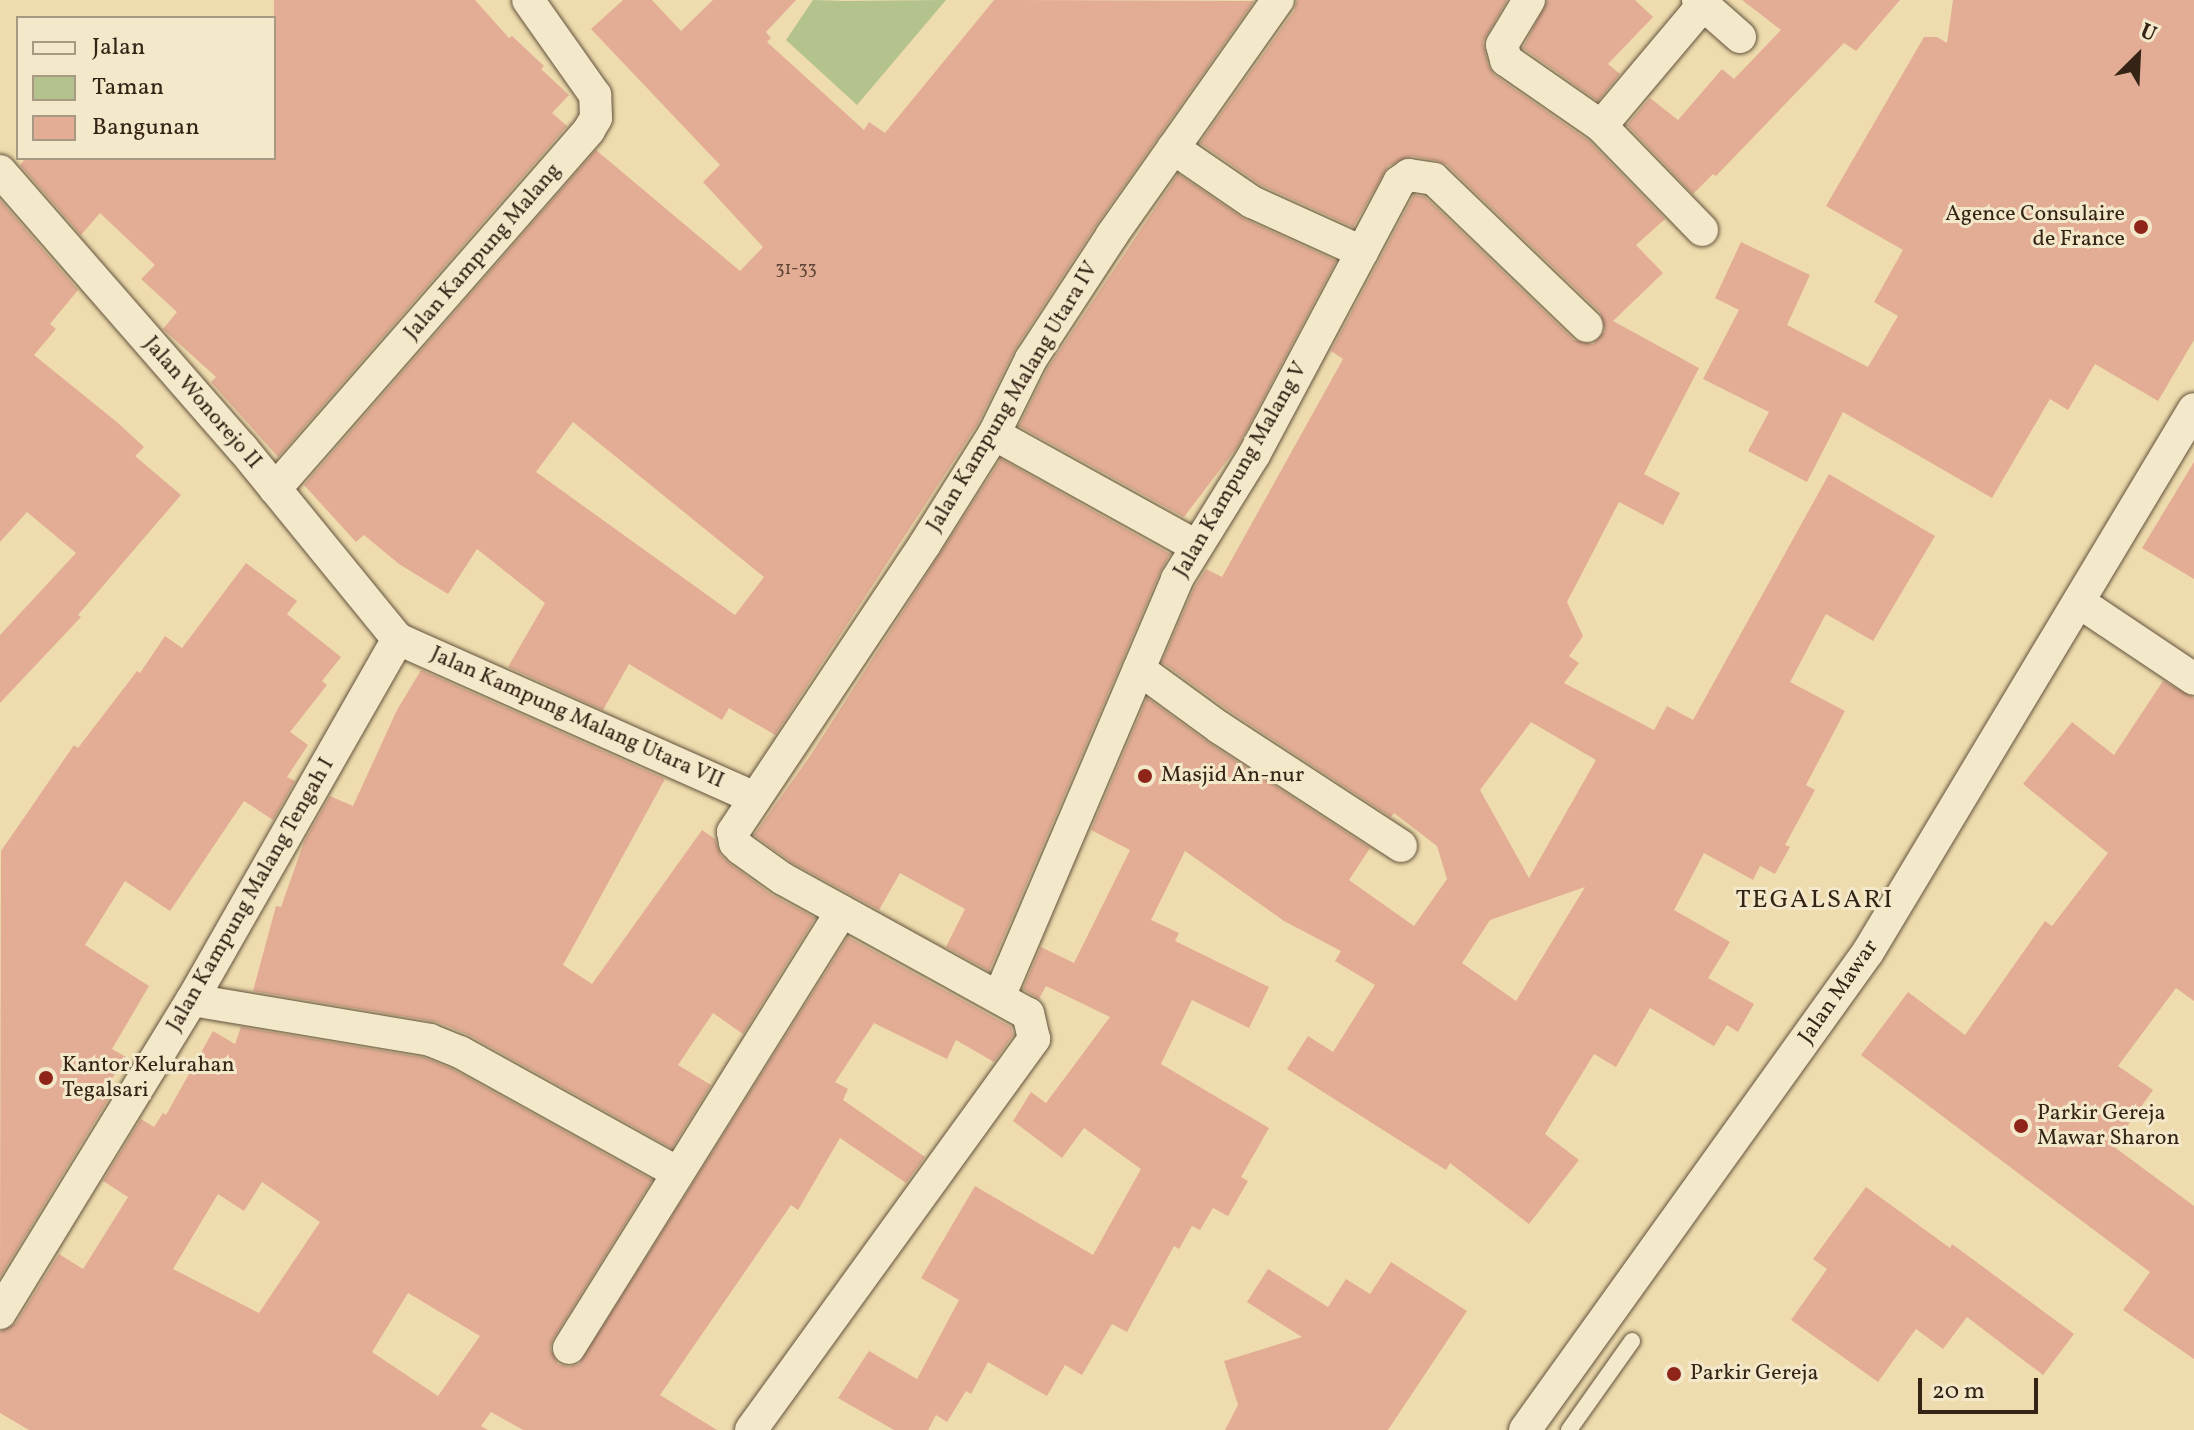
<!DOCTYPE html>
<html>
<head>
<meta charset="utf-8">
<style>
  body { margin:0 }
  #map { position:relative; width:2194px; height:1430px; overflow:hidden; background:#eedcae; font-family:Vollkorn,serif }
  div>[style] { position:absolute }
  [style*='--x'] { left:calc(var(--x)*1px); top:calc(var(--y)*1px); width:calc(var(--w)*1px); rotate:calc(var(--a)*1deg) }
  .green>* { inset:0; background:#b4c28e }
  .building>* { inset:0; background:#e3ad95 }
  .roads { filter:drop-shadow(0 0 2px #63523c) drop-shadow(0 0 2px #63523c) }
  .service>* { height:16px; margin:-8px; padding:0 8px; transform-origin:8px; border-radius:8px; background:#f4e8ca }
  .minor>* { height:32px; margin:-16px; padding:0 16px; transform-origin:16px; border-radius:16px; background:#f4e8ca }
  .dots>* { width:22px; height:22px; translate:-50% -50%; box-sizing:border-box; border:4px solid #f4e8ca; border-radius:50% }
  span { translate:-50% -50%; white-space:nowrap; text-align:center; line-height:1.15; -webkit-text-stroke:6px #f4e8ca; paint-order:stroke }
  .number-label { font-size:18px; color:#604636 }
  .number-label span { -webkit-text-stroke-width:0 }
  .poi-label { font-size:22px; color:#352416 }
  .right { translate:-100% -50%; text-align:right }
  .left { translate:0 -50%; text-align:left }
  .street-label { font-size:22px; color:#352416 }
  .quarter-label { font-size:26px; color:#352416; letter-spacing:2px }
  .legend { position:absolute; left:16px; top:16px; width:260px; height:144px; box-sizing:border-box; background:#f4e8ca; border:2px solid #a89a82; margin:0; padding:10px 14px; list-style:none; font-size:24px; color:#352416 }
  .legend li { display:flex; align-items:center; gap:16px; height:40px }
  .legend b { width:40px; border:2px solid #a89a82 }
  .north { position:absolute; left:2098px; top:16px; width:80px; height:80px; -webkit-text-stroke:6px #f4e8ca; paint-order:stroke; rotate:24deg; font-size:22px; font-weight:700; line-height:32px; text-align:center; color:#352416 }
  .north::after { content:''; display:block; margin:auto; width:28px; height:36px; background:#352416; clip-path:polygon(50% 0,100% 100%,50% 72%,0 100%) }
  .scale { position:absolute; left:1918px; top:1378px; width:120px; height:36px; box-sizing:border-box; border:4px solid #352416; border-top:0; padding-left:10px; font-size:24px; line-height:28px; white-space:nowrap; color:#352416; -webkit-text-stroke:6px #f4e8ca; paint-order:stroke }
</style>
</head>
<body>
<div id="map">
  <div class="green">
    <div style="clip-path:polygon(813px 0,844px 1px,946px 0,857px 105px,786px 40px)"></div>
  </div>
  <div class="building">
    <div style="clip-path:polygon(274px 0,475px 0,509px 38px,512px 36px,544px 66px,541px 69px,569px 95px,552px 113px,567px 126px,278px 457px,211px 382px,216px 377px,163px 329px,177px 312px,141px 279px,155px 265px,100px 213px,81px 235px,20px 165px,26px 158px,274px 158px)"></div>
    <div style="clip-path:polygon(evenodd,623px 0,652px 0,681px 31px,713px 0,796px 0,766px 32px,771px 38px,767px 42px,864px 130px,869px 122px,885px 133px,994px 0,1254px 1px,1096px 225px,1015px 349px,977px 425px,775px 735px,729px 708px,722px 720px,629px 664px,603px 710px,508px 667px,545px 603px,477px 549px,448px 594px,399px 564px,364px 535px,356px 542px,304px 485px,596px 150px,740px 271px,763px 247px,703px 182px,720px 165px,591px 29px,623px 0,573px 422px,764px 577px,735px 615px,536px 472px,573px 422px)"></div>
    <div style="clip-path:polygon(evenodd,1297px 0,1507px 0,1483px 42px,1488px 65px,1494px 75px,1589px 141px,1665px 219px,1636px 245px,1663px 273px,1613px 321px,1699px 368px,1644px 474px,1680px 493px,1663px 525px,1619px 502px,1567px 602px,1583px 636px,1569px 656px,1579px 663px,1564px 683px,1654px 730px,1667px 706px,1693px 720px,1829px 474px,1935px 536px,1873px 641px,1826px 614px,1790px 682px,1845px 711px,1806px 785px,1815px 790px,1785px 845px,1790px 847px,1775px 874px,1760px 866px,1753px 880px,1704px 853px,1674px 910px,1730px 942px,1708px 978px,1754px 1004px,1738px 1032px,1727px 1025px,1714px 1046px,1650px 1008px,1616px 1067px,1594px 1054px,1545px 1134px,1579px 1160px,1529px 1224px,1450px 1163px,1446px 1170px,1287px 1069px,1308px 1036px,1333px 1052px,1375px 985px,1335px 961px,1341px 951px,1284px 921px,1185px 851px,1151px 920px,1179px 933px,1175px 941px,1269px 987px,1249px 1028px,1192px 1000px,1161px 1064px,1269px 1128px,1241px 1177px,1248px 1181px,1228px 1216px,1213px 1208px,1200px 1230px,1192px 1226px,1179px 1249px,1174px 1246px,1127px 1332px,1112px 1324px,1082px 1375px,1065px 1365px,1047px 1396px,988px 1362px,971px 1394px,966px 1391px,947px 1422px,936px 1415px,928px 1430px,894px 1430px,838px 1398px,869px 1351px,917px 1379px,959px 1300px,921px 1278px,975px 1186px,1093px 1255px,1141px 1169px,1084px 1128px,1062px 1158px,1013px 1121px,1031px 1092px,1046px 1103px,1110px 1017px,1046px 986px,1039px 999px,1023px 989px,1041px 947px,1074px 963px,1130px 850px,1091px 830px,1147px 698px,1210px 744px,1370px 848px,1349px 880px,1414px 926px,1447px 879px,1437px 846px,1394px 813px,1391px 817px,1231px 712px,1162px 662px,1194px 588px,1206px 569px,1222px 577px,1343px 359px,1331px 351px,1414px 195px,1425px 197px,1574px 340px,1593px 344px,1605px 331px,1600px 312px,1447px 165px,1438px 161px,1411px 156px,1388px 166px,1353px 227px,1261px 185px,1200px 143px,1294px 11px,1297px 0,1531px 722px,1596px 760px,1529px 878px,1480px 790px,1531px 722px,1297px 0,1585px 887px,1516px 1001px,1462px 963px,1490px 920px,1585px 887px)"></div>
    <div style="clip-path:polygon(1548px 0,1635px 0,1653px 17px,1608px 64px,1620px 74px,1598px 101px,1523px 48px)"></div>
    <div style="clip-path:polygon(1742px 0,1900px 0,1856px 51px,1844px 43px,1716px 176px,1713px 174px,1693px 194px,1627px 125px,1650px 98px,1678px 120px,1722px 69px,1734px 79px,1781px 30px)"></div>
    <div style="clip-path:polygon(1953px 0,2194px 0,2194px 340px,2158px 401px,2095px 364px,2068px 410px,2050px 399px,1992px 498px,1843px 412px,1807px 482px,1748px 451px,1769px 412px,1703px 379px,1739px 310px,1715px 298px,1741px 242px,1810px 275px,1787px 325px,1868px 367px,1898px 316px,1874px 302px,1903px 250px,1826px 206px,1924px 37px,1937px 37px,1947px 43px)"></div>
    <div style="clip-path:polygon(1178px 174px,1244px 219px,1336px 261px,1238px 446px,1184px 517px,1019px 426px,1048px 368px)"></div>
    <div style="clip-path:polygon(0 200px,78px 290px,50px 324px,56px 329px,34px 355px,118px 423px,144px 447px,135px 456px,181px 495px,78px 615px,81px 617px,0 703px,0 635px,76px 553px,27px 512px,0 542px)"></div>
    <div style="clip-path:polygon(1001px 459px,1170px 554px,1160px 572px,989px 971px,946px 947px,965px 909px,900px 873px,879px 910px,793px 863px,754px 835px,810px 756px)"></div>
    <div style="clip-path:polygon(2194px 462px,2194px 579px,2142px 548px)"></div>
    <div style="clip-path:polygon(246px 563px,297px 601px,287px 614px,341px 657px,322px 681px,327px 685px,290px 732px,308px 745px,287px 777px,295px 781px,273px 820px,244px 801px,170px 911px,125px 881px,85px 945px,149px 986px,112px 1049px,126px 1057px,102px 1094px,109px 1098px,0 1277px,1px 851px,74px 745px,78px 748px,137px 671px,140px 673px,165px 636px,182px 648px)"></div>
    <div style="clip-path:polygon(421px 670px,665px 779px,563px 965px,592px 984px,702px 830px,715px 839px,721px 856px,730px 864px,772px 895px,815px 918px,743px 1034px,713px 1013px,678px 1065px,711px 1085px,672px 1148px,469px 1035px,437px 1022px,253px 991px,276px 906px,281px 907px,304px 842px,330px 796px,353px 806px,397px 710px)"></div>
    <div style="clip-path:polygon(2163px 681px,2194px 698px,2194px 1001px,2176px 988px,2118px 1066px,2153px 1090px,2113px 1146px,2194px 1206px,2194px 1359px,2123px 1310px,2150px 1272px,1861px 1055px,1908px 992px,1965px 1035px,2045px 921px,2052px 926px,2108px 853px,2023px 784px,2072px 722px,2114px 755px)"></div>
    <div style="clip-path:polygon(evenodd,848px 937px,1011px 1027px,1013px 1035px,994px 1062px,956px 1040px,947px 1059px,874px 1023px,835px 1082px,848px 1089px,843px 1100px,925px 1157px,906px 1183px,840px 1138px,798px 1210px,791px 1205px,660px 1395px,717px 1430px,523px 1430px,491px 1412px,481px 1426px,488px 1430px,29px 1430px,0 1413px,0 1332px,16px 1323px,59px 1254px,83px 1269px,128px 1197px,103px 1181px,141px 1119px,154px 1127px,163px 1113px,166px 1115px,213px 1031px,235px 1044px,241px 1027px,425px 1058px,452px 1069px,652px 1180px,553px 1339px,550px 1348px,558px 1364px,569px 1367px,579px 1364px,848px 937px,262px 1182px,320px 1222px,259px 1313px,173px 1269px,218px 1194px,244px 1211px,262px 1182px,848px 937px,408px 1293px,480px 1336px,438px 1396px,372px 1352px,408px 1293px)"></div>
    <div style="clip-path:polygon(1866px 1187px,1950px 1248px,1952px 1244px,2074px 1334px,2043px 1375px,1967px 1317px,1943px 1349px,1916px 1329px,1878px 1382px,1791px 1320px,1827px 1269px,1813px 1259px)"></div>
    <div style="clip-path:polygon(1391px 1262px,1467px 1311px,1388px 1430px,1225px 1430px,1238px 1405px,1224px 1361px,1302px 1337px,1247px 1302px,1268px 1269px,1328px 1307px,1346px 1279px,1370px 1294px)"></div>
  </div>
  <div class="roads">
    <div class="service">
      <div style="--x:1569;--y:1430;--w:109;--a:-54.7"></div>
    </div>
    <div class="minor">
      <div style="--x:1529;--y:0;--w:52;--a:121"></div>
      <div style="--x:1502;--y:45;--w:16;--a:75"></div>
      <div style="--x:1506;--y:60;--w:116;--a:34.8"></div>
      <div style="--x:1601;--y:126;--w:145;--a:45.8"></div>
      <div style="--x:1698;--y:0;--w:56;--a:41.4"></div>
      <div style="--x:1601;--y:126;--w:158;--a:-49.9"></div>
      <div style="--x:1173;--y:148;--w:96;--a:34.4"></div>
      <div style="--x:1252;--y:202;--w:121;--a:24.4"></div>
      <div style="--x:0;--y:171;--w:368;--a:48.9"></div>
      <div style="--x:242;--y:448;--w:247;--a:50.8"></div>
      <div style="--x:398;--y:639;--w:391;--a:24"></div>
      <div style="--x:994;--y:434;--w:231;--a:29"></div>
      <div style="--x:275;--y:489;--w:477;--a:-48.8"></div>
      <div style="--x:589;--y:130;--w:14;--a:-60"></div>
      <div style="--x:596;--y:118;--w:23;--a:-92"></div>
      <div style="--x:595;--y:95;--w:116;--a:-125.2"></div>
      <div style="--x:2079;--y:602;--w:138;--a:33.8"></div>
      <div style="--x:1139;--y:669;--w:100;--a:36.1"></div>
      <div style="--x:1220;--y:728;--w:216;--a:33.1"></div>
      <div style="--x:999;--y:997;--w:454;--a:-66.9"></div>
      <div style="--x:1177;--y:579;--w:146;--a:-58.2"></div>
      <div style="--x:1254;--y:455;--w:309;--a:-62"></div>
      <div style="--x:1399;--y:182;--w:12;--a:-35"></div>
      <div style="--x:1409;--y:175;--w:25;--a:9"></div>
      <div style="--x:1434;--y:179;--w:212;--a:43.9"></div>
      <div style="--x:192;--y:1000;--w:241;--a:9.5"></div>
      <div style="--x:430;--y:1040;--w:32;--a:22"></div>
      <div style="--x:460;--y:1052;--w:249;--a:29"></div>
      <div style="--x:0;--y:1313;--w:367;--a:-58.5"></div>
      <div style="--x:192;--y:1000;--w:416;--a:-60.3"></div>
      <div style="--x:569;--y:1348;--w:515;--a:-58.01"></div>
      <div style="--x:751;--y:1430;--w:483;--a:-54.1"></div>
      <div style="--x:1034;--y:1039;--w:26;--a:-103"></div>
      <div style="--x:1028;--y:1014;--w:280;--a:-151.1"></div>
      <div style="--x:783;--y:879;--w:52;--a:-144.5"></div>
      <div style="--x:741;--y:849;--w:8;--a:-135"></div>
      <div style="--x:735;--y:843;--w:11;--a:-100"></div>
      <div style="--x:733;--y:832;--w:346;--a:-56.3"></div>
      <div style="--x:925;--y:544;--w:130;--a:-57.9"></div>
      <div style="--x:994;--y:434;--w:84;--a:-63.7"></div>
      <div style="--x:1031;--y:359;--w:148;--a:-56.8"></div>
      <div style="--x:1112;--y:235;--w:288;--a:-54.8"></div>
      <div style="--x:1525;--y:1430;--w:588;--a:-54.34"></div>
      <div style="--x:1868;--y:952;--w:633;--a:-59.02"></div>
    </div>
  </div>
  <div class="dots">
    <div style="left:2141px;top:227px;background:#8f2418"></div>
    <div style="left:1145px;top:776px;background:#8f2418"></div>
    <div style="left:46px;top:1078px;background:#8f2418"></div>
    <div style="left:2021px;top:1126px;background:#8f2418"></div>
    <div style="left:1674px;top:1374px;background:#8f2418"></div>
  </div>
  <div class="number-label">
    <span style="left:796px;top:270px">31-33</span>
  </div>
  <div class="poi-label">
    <span class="right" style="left:2125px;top:227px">Agence Consulaire<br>de France</span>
    <span class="left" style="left:1161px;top:776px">Masjid An-nur</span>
    <span class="left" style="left:62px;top:1078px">Kantor Kelurahan<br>Tegalsari</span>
    <span class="left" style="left:2037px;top:1126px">Parkir Gereja<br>Mawar Sharon</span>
    <span class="left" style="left:1690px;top:1374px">Parkir Gereja</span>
  </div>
  <div class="street-label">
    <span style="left:483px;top:252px;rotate:-49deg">Jalan Kampung Malang</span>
    <span style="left:1013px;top:397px;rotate:-59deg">Jalan Kampung Malang Utara IV</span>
    <span style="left:202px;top:403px;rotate:49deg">Jalan Wonorejo II</span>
    <span style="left:1241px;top:470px;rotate:-60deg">Jalan Kampung Malang V</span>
    <span style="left:577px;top:718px;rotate:24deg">Jalan Kampung Malang Utara VII</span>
    <span style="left:251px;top:895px;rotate:-60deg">Jalan Kampung Malang Tengah I</span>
    <span style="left:1839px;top:992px;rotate:-55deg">Jalan Mawar</span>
  </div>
  <div class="quarter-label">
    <span style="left:1815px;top:901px">TEGALSARI</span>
  </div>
  <ul class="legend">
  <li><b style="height:10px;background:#f4e8ca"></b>Jalan</li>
  <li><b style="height:22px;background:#b4c28e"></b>Taman</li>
  <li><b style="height:22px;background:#e3ad95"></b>Bangunan</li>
  </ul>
  <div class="north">U</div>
  <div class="scale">20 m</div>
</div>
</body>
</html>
